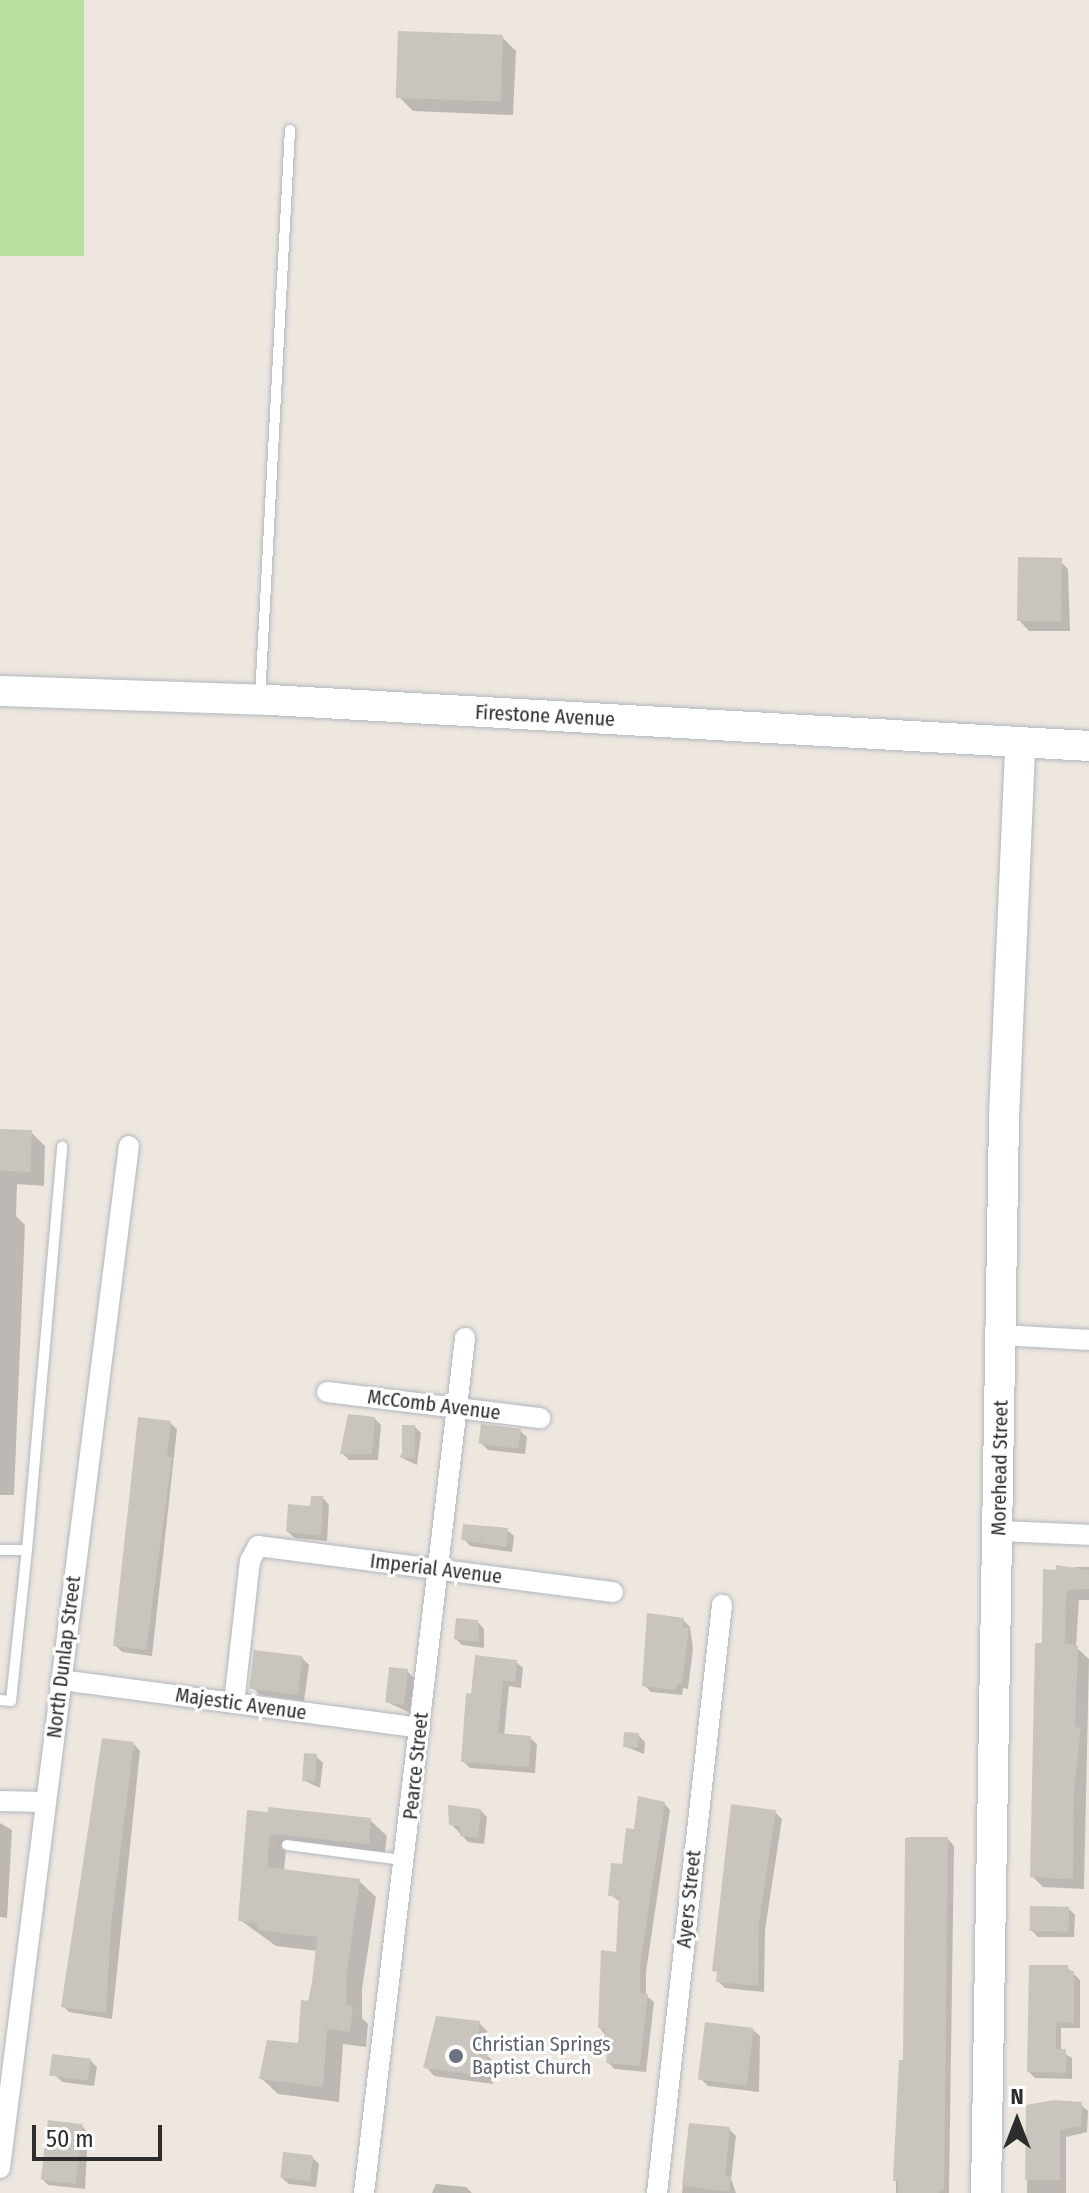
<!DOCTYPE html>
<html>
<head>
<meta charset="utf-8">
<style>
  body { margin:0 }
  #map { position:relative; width:1089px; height:2193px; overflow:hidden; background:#ede7e0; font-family:"Fira Sans Condensed",sans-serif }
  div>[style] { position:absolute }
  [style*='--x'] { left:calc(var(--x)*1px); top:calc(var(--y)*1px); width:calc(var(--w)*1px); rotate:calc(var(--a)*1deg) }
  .green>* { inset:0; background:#bae0a0; transform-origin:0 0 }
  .shadow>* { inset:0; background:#0003 }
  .building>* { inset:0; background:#c9c5be; transform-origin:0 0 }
  .roads { filter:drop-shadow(0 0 2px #b3b7bf) drop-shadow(0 0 2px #b3b7bf) }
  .lane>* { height:10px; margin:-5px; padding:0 5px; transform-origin:5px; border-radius:5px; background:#fff }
  .street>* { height:20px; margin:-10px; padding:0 10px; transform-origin:10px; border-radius:10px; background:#fff }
  .secondary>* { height:30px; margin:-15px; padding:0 15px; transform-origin:15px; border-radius:15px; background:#fff }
  .dots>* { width:22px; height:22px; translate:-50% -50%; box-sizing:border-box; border:4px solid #fff; border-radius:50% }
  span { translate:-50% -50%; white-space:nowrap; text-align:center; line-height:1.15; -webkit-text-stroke:6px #fff; paint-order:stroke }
  .street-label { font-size:20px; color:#2d2d2d }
  .worship-label { font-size:20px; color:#5b616d }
  .left { translate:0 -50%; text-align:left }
  .north { position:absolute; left:977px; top:2081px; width:80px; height:80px; -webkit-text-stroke:6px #fff; paint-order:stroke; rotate:0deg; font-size:22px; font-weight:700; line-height:32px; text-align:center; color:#2d2d2d }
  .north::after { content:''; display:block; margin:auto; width:28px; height:36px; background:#2d2d2d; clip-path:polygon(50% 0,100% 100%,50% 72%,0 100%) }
  .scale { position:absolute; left:32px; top:2125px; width:130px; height:36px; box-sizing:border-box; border:4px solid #2d2d2d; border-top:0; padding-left:10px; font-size:24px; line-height:28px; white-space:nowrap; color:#2d2d2d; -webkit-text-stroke:6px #fff; paint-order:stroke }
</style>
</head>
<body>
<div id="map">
  <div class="green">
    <div style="left:0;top:0;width:84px;height:256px"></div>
  </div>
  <div class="shadow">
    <div style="clip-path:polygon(502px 37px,516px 51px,513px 115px,413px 111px,399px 97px)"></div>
    <div style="clip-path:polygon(1057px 558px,1068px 569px,1070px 631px,1029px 631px,1019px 620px)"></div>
    <div style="clip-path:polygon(0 1131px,31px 1132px,45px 1146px,44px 1186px,17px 1184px,16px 1216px,25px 1225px,14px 1495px,0 1495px)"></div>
    <div style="clip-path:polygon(374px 1418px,381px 1425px,378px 1460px,349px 1460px,342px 1453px)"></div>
    <div style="clip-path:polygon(170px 1423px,177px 1429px,152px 1656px,122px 1652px,116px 1646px)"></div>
    <div style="clip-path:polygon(415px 1427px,421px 1433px,417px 1465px,400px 1457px)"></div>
    <div style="clip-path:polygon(520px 1431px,527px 1437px,525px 1454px,488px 1450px,481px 1443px)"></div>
    <div style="clip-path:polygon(323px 1498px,329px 1505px,327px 1541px,295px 1538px,288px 1532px)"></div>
    <div style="clip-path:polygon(507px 1530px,514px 1536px,512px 1552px,470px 1546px,464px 1539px)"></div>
    <div style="clip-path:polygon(1078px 1567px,1089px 1567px,1089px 1600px,1079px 1600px,1076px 1647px,1089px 1659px,1084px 1889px,1043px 1887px,1032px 1876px,1045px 1571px)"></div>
    <div style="clip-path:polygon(683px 1620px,690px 1627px,693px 1649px,688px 1689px,683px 1688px,682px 1695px,651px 1692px,644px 1685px)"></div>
    <div style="clip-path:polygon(478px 1622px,484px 1629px,484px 1648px,462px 1645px,456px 1639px)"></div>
    <div style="clip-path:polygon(302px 1658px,309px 1665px,304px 1701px,260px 1695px,253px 1688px)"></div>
    <div style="clip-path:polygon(516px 1662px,523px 1668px,521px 1688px,509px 1686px,504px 1736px,530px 1738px,537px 1744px,535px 1773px,470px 1768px,463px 1761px,473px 1696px)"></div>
    <div style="clip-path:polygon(407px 1671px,414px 1678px,410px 1713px,387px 1702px)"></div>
    <div style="clip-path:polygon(638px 1735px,645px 1742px,644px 1754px,624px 1746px)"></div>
    <div style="clip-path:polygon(134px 1744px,140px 1751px,112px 2019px,69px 2012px,63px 2006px)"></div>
    <div style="clip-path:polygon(316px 1756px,323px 1763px,320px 1788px,303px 1780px)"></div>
    <div style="clip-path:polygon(664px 1803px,670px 1810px,646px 1972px,646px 1995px,654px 2002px,646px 2072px,614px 2069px,608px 2062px,610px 2042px,600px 2028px,618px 1954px,621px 1902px,610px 1895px,636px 1831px)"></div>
    <div style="clip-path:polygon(480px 1810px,487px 1817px,484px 1844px,468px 1842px,451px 1824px)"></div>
    <div style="clip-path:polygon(249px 1812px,370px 1820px,387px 1836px,384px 1859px,286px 1849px,284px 1871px,359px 1881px,376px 1897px,362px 1989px,362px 2018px,368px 2024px,366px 2047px,343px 2044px,339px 2102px,278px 2094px,261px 2078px,300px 2046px,318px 1951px,276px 1946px,240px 1920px)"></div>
    <div style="clip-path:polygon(775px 1812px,782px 1819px,765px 1930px,764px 1992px,725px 1988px,718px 1981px)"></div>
    <div style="clip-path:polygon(0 1823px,12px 1830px,7px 1918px,0 1917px)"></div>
    <div style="clip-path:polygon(948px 1839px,954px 1846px,949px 2193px,896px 2193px,895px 2139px)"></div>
    <div style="clip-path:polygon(1068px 1908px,1075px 1915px,1074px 1937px,1038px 1937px,1031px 1930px)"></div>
    <div style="clip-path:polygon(1067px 1967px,1080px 1980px,1080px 2028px,1061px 2028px,1061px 2051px,1072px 2058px,1072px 2079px,1035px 2078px,1029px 2072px)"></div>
    <div style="clip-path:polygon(479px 2023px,488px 2032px,485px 2054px,496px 2063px,493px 2084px,434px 2076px,426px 2067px)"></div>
    <div style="clip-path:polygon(753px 2030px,760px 2036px,759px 2092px,708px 2086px,701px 2079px)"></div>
    <div style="clip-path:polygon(90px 2060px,97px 2067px,94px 2086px,62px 2082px,55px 2075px)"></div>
    <div style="clip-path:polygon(1081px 2105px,1088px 2111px,1087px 2132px,1066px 2137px,1066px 2193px,1027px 2193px,1028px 2107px)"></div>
    <div style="clip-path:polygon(690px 2125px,729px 2129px,736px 2136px,731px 2179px,736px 2193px,682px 2193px)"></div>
    <div style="clip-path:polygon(82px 2126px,88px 2133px,85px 2189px,48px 2185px,41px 2178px)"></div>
    <div style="clip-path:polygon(312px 2157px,319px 2164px,316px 2187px,289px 2184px,282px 2178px)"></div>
    <div style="clip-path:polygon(436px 2184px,466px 2187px,472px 2193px,432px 2193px)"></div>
  </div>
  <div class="building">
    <div style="left:398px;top:31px;width:105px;height:67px;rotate:2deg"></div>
    <div style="left:1018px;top:557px;width:44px;height:64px;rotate:1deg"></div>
    <div style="left:0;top:1129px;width:32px;height:42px;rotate:2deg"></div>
    <div style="clip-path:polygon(348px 1414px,375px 1417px,372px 1454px,340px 1454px)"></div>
    <div style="clip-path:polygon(138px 1417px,171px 1421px,167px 1457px,172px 1457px,146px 1650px,113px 1646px)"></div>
    <div style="left:481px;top:1424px;width:40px;height:20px;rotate:7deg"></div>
    <div style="left:402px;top:1425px;width:13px;height:33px"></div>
    <div style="clip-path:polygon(311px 1496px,323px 1496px,321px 1536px,286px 1532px,288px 1504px,310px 1506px)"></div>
    <div style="clip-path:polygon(463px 1524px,508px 1528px,506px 1547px,461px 1540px)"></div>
    <div style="clip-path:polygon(1056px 1565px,1089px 1570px,1089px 1589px,1068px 1590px,1066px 1596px,1065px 1643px,1078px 1646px,1075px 1727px,1081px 1727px,1074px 1789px,1073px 1879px,1030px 1877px,1035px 1643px,1042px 1643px,1043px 1569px,1056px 1570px)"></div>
    <div style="clip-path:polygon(647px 1613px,684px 1618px,683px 1627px,689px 1628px,682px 1683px,677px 1683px,676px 1690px,642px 1686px)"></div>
    <div style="clip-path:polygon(456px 1618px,478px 1620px,479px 1642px,454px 1639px)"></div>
    <div style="left:254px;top:1650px;width:49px;height:39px;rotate:7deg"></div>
    <div style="clip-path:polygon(475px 1655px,517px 1660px,515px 1682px,503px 1681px,498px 1733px,531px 1736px,529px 1767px,461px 1762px,466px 1693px,471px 1694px)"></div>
    <div style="left:389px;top:1667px;width:19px;height:36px;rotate:6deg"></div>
    <div style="left:624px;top:1732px;width:15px;height:15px;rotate:4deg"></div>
    <div style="clip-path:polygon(102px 1738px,134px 1742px,111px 1925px,106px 2013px,61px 2007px)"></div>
    <div style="left:304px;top:1753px;width:13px;height:28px;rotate:4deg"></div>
    <div style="clip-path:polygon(638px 1796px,665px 1802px,640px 1964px,640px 1993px,648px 1994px,640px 2066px,606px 2063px,608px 2039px,604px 2038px,605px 2029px,598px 2028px,601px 1950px,616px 1952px,619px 1897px,608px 1896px,611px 1863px,622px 1864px,626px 1828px,634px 1829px)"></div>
    <div style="clip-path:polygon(731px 1804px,776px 1810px,759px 1922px,758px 1986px,716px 1982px,717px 1972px,712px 1971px)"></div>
    <div style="clip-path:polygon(448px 1805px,481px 1809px,478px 1838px,460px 1836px,461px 1826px,449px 1825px)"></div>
    <div style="clip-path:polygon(268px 1807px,371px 1818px,369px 1844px,270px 1834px,267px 1867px,360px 1879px,347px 1972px,346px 2005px,353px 2006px,350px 2032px,327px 2029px,323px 2087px,259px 2079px,267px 2040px,298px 2043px,301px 2000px,310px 2001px,317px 1937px,257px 1930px,258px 1923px,238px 1921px,247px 1810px,268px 1812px)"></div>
    <div style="clip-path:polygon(911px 1837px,948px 1837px,944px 2188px,938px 2193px,898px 2193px,898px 2181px,893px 2181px,899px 2060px,903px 2060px,905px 1838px)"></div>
    <div style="left:1030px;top:1906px;width:39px;height:25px;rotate:1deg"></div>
    <div style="clip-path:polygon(1029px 1965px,1068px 1965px,1068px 1971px,1074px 1971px,1074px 2023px,1056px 2022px,1056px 2049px,1066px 2049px,1066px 2073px,1027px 2072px)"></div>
    <div style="clip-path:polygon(436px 2016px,480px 2021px,476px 2051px,488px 2052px,485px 2076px,423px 2068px)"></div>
    <div style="left:705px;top:2022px;width:49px;height:58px;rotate:7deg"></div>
    <div style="left:52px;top:2054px;width:39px;height:22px;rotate:7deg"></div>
    <div style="clip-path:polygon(1054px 2100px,1082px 2102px,1081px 2126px,1060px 2130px,1060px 2180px,1025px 2180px,1026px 2105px)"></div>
    <div style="left:48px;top:2120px;width:35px;height:60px;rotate:7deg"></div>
    <div style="clip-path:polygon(689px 2123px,730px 2127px,725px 2175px,731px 2176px,729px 2192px,682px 2185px)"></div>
    <div style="left:283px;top:2152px;width:30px;height:26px;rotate:6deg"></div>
  </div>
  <div class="roads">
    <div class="lane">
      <div style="--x:260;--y:698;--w:569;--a:-86.98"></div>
      <div style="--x:0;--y:1550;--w:27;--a:0"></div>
      <div style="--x:27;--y:1550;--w:405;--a:-85"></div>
      <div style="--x:0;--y:1700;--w:11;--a:5"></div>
      <div style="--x:11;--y:1701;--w:152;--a:-84"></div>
      <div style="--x:287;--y:1845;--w:117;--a:7.4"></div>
    </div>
    <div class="street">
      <div style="--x:1002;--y:1335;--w:87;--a:3.3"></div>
      <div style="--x:327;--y:1392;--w:215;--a:7"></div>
      <div style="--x:999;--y:1531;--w:90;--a:2.5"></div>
      <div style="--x:61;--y:1680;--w:362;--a:7.6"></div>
      <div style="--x:234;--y:1703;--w:143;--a:-83.6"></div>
      <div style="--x:250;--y:1561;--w:17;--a:-62"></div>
      <div style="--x:258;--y:1546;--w:358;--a:7.4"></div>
      <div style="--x:0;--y:1801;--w:45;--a:1.3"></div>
      <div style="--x:0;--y:2168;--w:1030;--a:-82.81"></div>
      <div style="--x:364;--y:2193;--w:861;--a:-83.26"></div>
      <div style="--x:657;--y:2193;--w:592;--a:-83.69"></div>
    </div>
    <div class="secondary">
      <div style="--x:0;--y:691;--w:270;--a:1.9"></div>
      <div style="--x:270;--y:700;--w:820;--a:3.21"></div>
      <div style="--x:986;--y:2193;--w:1076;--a:-89.04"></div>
      <div style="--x:1004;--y:1117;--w:373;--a:-87.5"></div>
    </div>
  </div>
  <div class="dots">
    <div style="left:456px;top:2056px;background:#6b7280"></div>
  </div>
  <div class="street-label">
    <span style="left:545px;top:716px;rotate:3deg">Firestone Avenue</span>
    <span style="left:434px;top:1405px;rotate:7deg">McComb Avenue</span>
    <span style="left:1000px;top:1468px;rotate:-89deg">Morehead Street</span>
    <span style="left:436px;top:1569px;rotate:7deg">Imperial Avenue</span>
    <span style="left:64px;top:1657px;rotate:-83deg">North Dunlap Street</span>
    <span style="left:241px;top:1704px;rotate:8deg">Majestic Avenue</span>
    <span style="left:416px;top:1766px;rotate:-84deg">Pearce Street</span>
    <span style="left:689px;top:1899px;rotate:-84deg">Ayers Street</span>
  </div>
  <div class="worship-label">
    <span class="left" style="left:472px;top:2056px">Christian Springs<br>Baptist Church</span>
  </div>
  <div class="north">N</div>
  <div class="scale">50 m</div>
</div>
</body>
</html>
